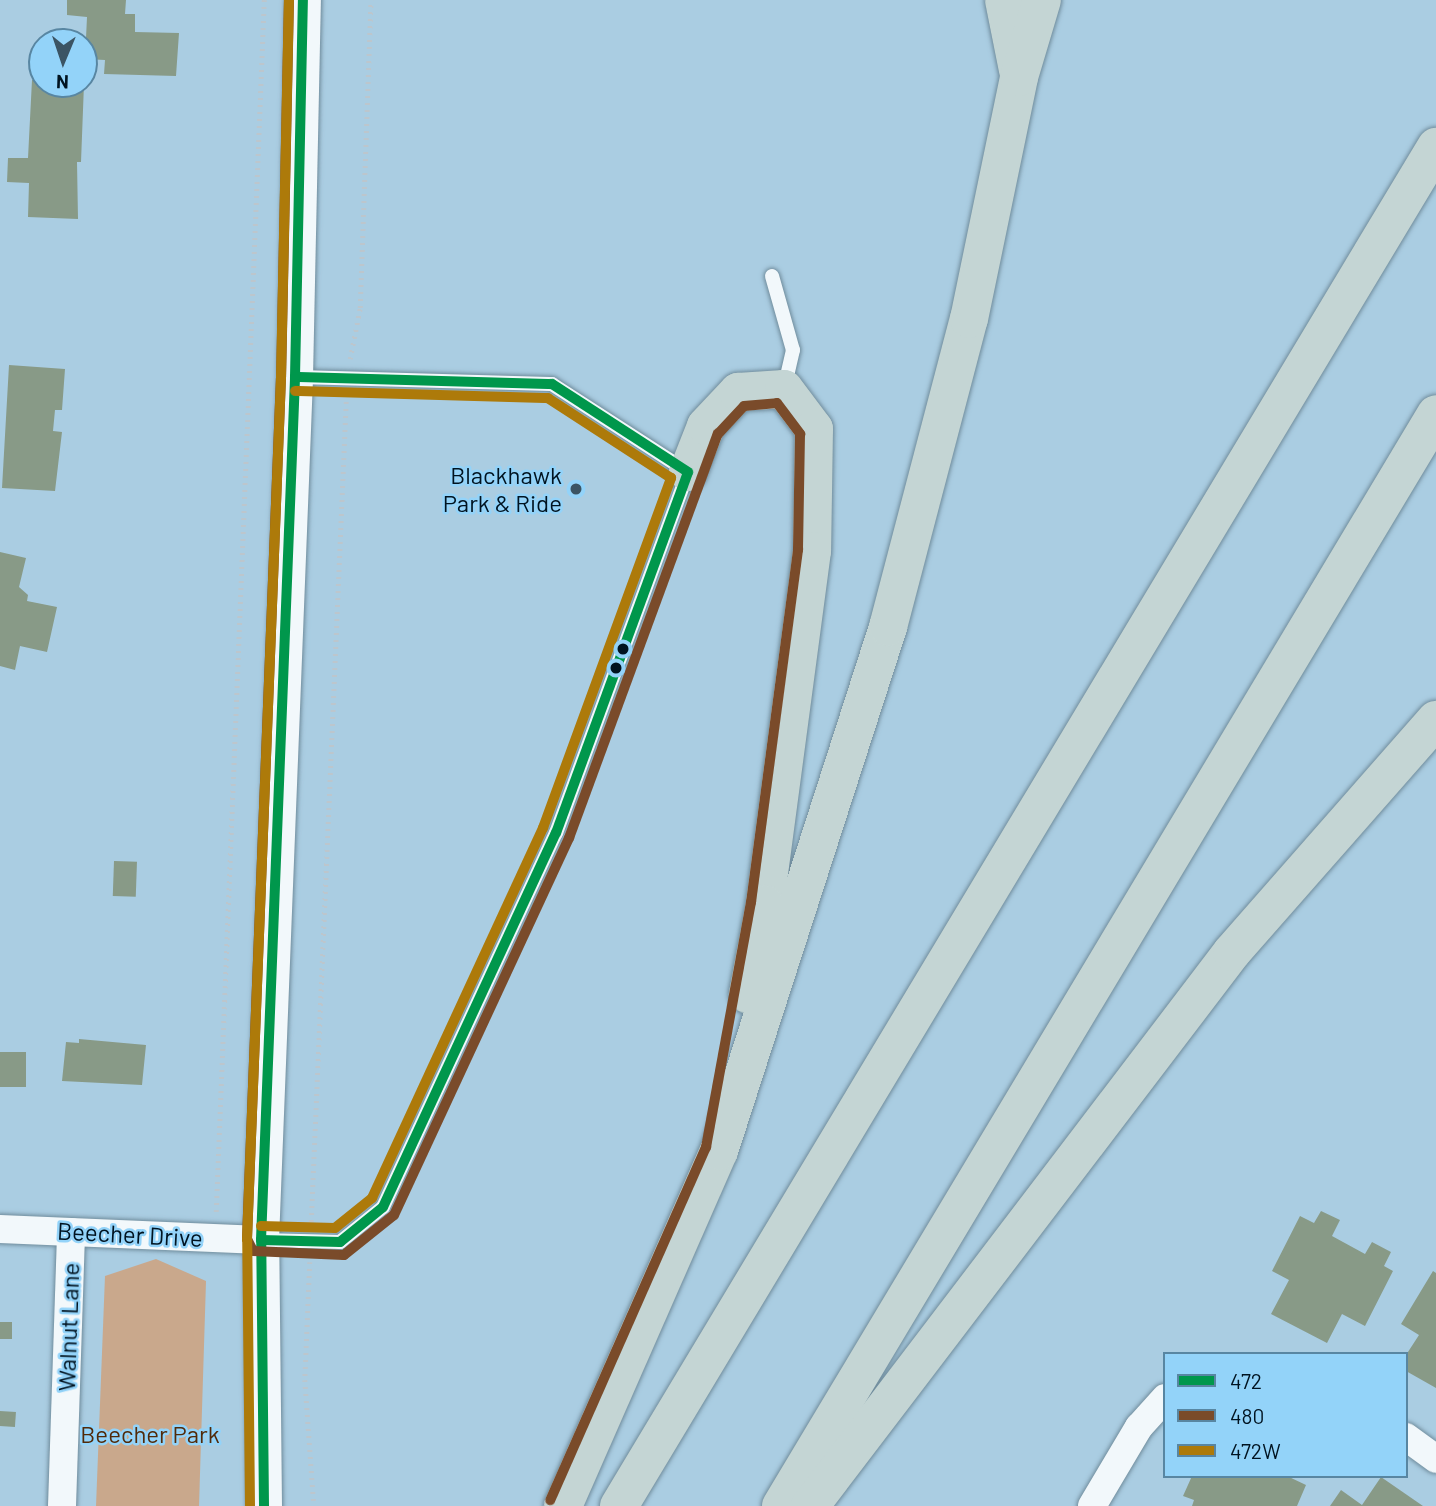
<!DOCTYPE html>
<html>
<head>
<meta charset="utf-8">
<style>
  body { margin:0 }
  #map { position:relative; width:1436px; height:1506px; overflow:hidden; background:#aacde2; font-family:Barlow,sans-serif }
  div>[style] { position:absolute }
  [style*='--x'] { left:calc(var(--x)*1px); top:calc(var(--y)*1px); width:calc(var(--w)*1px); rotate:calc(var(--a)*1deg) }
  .green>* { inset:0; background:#c9a88c }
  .building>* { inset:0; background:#889a87; transform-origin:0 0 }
  .path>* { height:4.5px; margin-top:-2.25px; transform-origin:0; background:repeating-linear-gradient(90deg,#bcc6cd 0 2px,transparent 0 7px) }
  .roads { filter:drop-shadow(0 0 2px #708c9c) drop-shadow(0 0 2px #708c9c) }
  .service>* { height:14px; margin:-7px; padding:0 7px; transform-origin:7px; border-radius:7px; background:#f2f8fb }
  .minor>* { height:28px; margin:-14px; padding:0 14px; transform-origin:14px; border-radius:14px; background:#f2f8fb }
  .tertiary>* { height:35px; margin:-17.5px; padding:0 17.5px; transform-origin:17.5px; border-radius:17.5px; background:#f2f8fb }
  .motorway>* { height:38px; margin:-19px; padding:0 19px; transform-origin:19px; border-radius:19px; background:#c4d5d4 }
  .bus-1>* { height:10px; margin:-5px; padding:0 5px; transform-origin:5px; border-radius:5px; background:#00974c }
  .bus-2>* { height:10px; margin:-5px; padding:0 5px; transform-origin:5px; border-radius:5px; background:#7a4b2a }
  .bus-3>* { height:10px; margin:-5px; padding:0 5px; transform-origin:5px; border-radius:5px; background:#ad7a0a }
  .dots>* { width:19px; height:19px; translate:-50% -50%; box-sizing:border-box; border:4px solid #93d3f9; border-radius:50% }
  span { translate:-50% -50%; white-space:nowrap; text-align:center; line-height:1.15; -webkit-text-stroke:5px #93d3f9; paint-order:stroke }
  .poi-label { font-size:24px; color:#001320 }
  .right { translate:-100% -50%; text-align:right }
  .street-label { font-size:24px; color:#001320 }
  .park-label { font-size:24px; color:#512a09 }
  .legend { position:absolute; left:1163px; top:1352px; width:245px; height:126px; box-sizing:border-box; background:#93d3f9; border:2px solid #5886a2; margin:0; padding:9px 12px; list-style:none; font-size:21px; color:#001320 }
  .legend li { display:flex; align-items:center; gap:14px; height:35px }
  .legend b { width:35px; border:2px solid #5886a2 }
  .north { position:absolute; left:28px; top:28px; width:70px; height:70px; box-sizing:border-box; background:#93d3f9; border:2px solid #5886a2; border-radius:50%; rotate:182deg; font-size:19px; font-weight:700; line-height:28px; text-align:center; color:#001320 }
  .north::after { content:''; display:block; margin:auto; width:24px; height:32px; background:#3b5464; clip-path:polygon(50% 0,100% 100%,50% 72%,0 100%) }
</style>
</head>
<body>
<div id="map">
  <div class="green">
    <div style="clip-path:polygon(156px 1259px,206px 1281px,199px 1506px,96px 1506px,105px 1276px)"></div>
  </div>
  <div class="building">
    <div style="clip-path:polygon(67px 0,126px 0,125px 14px,135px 14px,135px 32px,179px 33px,176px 76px,104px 74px,105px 60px,85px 59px,87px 17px,67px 15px)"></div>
    <div style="clip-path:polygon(32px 80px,84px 84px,81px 162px,77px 162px,78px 219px,28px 217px,29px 183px,7px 182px,8px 158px,28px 158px)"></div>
    <div style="clip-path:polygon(9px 365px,65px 369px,62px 410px,55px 410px,53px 431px,62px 432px,55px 491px,2px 488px)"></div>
    <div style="clip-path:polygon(0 552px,26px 558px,19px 587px,28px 595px,27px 601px,57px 607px,47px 652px,20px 646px,15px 670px,0 666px)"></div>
    <div style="left:114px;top:861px;width:23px;height:35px;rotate:2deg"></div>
    <div style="clip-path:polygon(79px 1039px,146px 1045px,142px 1085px,62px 1081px,66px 1042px,79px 1043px)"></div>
    <div style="left:0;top:1052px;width:26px;height:35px"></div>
    <div style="clip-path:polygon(1321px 1211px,1340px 1220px,1332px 1236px,1365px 1254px,1372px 1242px,1391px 1252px,1384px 1266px,1393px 1271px,1365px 1326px,1342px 1314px,1327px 1343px,1271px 1314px,1289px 1280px,1272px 1271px,1300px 1216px,1314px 1223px)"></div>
    <div style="clip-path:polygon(1433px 1271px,1436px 1273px,1436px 1388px,1406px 1371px,1406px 1355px,1419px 1335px,1401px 1324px)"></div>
    <div style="left:0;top:1322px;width:12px;height:17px"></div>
    <div style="left:0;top:1411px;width:16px;height:15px;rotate:4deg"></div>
    <div style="clip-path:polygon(1192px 1476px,1287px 1476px,1306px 1485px,1297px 1506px,1192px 1506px,1194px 1500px,1183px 1496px)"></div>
    <div style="clip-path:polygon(1381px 1477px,1423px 1506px,1330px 1506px,1341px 1490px,1362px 1505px)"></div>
  </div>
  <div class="path">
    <div style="--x:350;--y:359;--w:52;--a:-78.9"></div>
    <div style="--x:360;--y:308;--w:308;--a:-88"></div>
    <div style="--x:216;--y:1212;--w:1213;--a:-87.73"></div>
    <div style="--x:311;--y:1222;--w:824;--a:-87.56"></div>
    <div style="--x:310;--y:1262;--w:118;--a:92.4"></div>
    <div style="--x:305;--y:1380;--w:126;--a:85.9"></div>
  </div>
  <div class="roads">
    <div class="service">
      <div style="--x:772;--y:276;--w:77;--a:74.2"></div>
      <div style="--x:793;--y:350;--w:40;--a:103"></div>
      <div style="--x:262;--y:1240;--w:78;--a:1.5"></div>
      <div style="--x:340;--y:1242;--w:55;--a:-39.1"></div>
      <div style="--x:383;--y:1207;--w:412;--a:-65.2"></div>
      <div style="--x:556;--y:833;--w:384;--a:-69.9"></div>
      <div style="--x:688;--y:472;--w:162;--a:-147.1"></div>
      <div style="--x:552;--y:384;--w:256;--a:-178.4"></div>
    </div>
    <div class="minor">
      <div style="--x:0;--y:1229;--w:261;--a:2.4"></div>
      <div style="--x:1406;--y:1437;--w:37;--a:36"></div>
      <div style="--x:62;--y:1506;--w:274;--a:-88.1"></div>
      <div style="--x:1092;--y:1506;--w:92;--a:-59.3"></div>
      <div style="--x:1139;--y:1427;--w:39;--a:-48"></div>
    </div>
    <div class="tertiary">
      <div style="--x:264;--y:1506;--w:266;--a:-90.6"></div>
      <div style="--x:261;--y:1240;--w:864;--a:-87.74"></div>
      <div style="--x:295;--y:377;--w:377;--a:-88.8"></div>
    </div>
    <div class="motorway">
      <div style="--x:1004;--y:0;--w:71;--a:78.7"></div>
      <div style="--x:688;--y:472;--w:49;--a:-68.6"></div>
      <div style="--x:706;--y:426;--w:47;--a:-46.7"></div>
      <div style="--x:738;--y:392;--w:46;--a:-3.7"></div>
      <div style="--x:784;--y:389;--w:50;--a:53.1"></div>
      <div style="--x:814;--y:429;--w:122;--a:90.9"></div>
      <div style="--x:812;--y:551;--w:356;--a:97.6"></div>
      <div style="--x:765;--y:904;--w:92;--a:100.7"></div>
      <div style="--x:563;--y:1506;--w:388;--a:-66.3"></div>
      <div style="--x:719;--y:1151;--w:551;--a:-72.12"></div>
      <div style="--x:888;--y:627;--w:318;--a:-75.3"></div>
      <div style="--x:969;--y:319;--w:247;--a:-78.3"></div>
      <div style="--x:1019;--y:77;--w:80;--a:-73.4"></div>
      <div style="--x:619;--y:1506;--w:1586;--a:-58.99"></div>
      <div style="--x:781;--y:1506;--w:1273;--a:-59.04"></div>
      <div style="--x:810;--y:1506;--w:696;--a:-52.7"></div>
      <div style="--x:1232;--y:952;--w:309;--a:-48.7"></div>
    </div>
  </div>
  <div class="bus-1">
    <div style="--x:295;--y:377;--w:257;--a:1.6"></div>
    <div style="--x:552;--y:384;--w:162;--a:32.9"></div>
    <div style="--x:261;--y:1240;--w:79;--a:1.5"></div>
    <div style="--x:340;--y:1242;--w:55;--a:-39.1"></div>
    <div style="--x:383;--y:1207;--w:412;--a:-65.2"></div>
    <div style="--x:556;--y:833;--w:384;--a:-69.9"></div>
    <div style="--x:264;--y:1506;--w:266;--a:-90.6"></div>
    <div style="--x:261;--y:1240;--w:864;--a:-87.74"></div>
    <div style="--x:295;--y:377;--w:377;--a:-88.8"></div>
  </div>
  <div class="bus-2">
    <div style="--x:289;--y:0;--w:377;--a:91.2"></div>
    <div style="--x:281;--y:377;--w:863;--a:92.26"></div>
    <div style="--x:247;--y:1239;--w:13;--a:63"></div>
    <div style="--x:253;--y:1251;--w:91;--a:2.5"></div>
    <div style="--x:344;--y:1255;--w:64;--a:-38.7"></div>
    <div style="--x:394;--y:1215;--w:416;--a:-65.1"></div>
    <div style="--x:569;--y:838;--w:431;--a:-69.8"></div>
    <div style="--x:718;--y:434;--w:38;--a:-47"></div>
    <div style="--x:744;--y:406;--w:33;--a:-5"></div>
    <div style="--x:777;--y:403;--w:39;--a:53"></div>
    <div style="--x:800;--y:434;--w:116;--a:91"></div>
    <div style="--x:798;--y:550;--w:355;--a:97.6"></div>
    <div style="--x:751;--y:902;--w:249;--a:100.4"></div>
    <div style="--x:706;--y:1147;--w:386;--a:113.8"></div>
  </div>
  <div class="bus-3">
    <div style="--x:261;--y:1226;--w:74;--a:1.5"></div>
    <div style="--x:335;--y:1228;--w:48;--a:-39"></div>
    <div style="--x:372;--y:1198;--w:408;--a:-65.2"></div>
    <div style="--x:543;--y:828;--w:373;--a:-69.9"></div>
    <div style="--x:671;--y:478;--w:147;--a:-147"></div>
    <div style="--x:548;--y:398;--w:253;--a:-178.4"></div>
    <div style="--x:250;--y:1506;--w:267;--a:-90.6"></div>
    <div style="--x:247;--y:1239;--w:863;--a:-87.74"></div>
    <div style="--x:281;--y:377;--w:377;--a:-88.8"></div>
  </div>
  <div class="dots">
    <div style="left:576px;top:489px;background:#3b5464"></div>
    <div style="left:623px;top:649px;background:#001320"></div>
    <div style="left:616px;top:668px;background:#001320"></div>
  </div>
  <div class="poi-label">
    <span class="right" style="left:562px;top:489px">Blackhawk<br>Park &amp; Ride</span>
  </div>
  <div class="street-label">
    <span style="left:130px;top:1234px;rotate:3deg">Beecher Drive</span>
    <span style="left:68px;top:1327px;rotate:-88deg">Walnut Lane</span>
  </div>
  <div class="park-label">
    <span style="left:150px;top:1434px">Beecher Park</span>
  </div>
  <ul class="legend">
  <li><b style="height:9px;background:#00974c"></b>472</li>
  <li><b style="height:9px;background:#7a4b2a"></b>480</li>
  <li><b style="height:9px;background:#ad7a0a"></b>472W</li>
  </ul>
  <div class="north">N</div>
</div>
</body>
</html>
